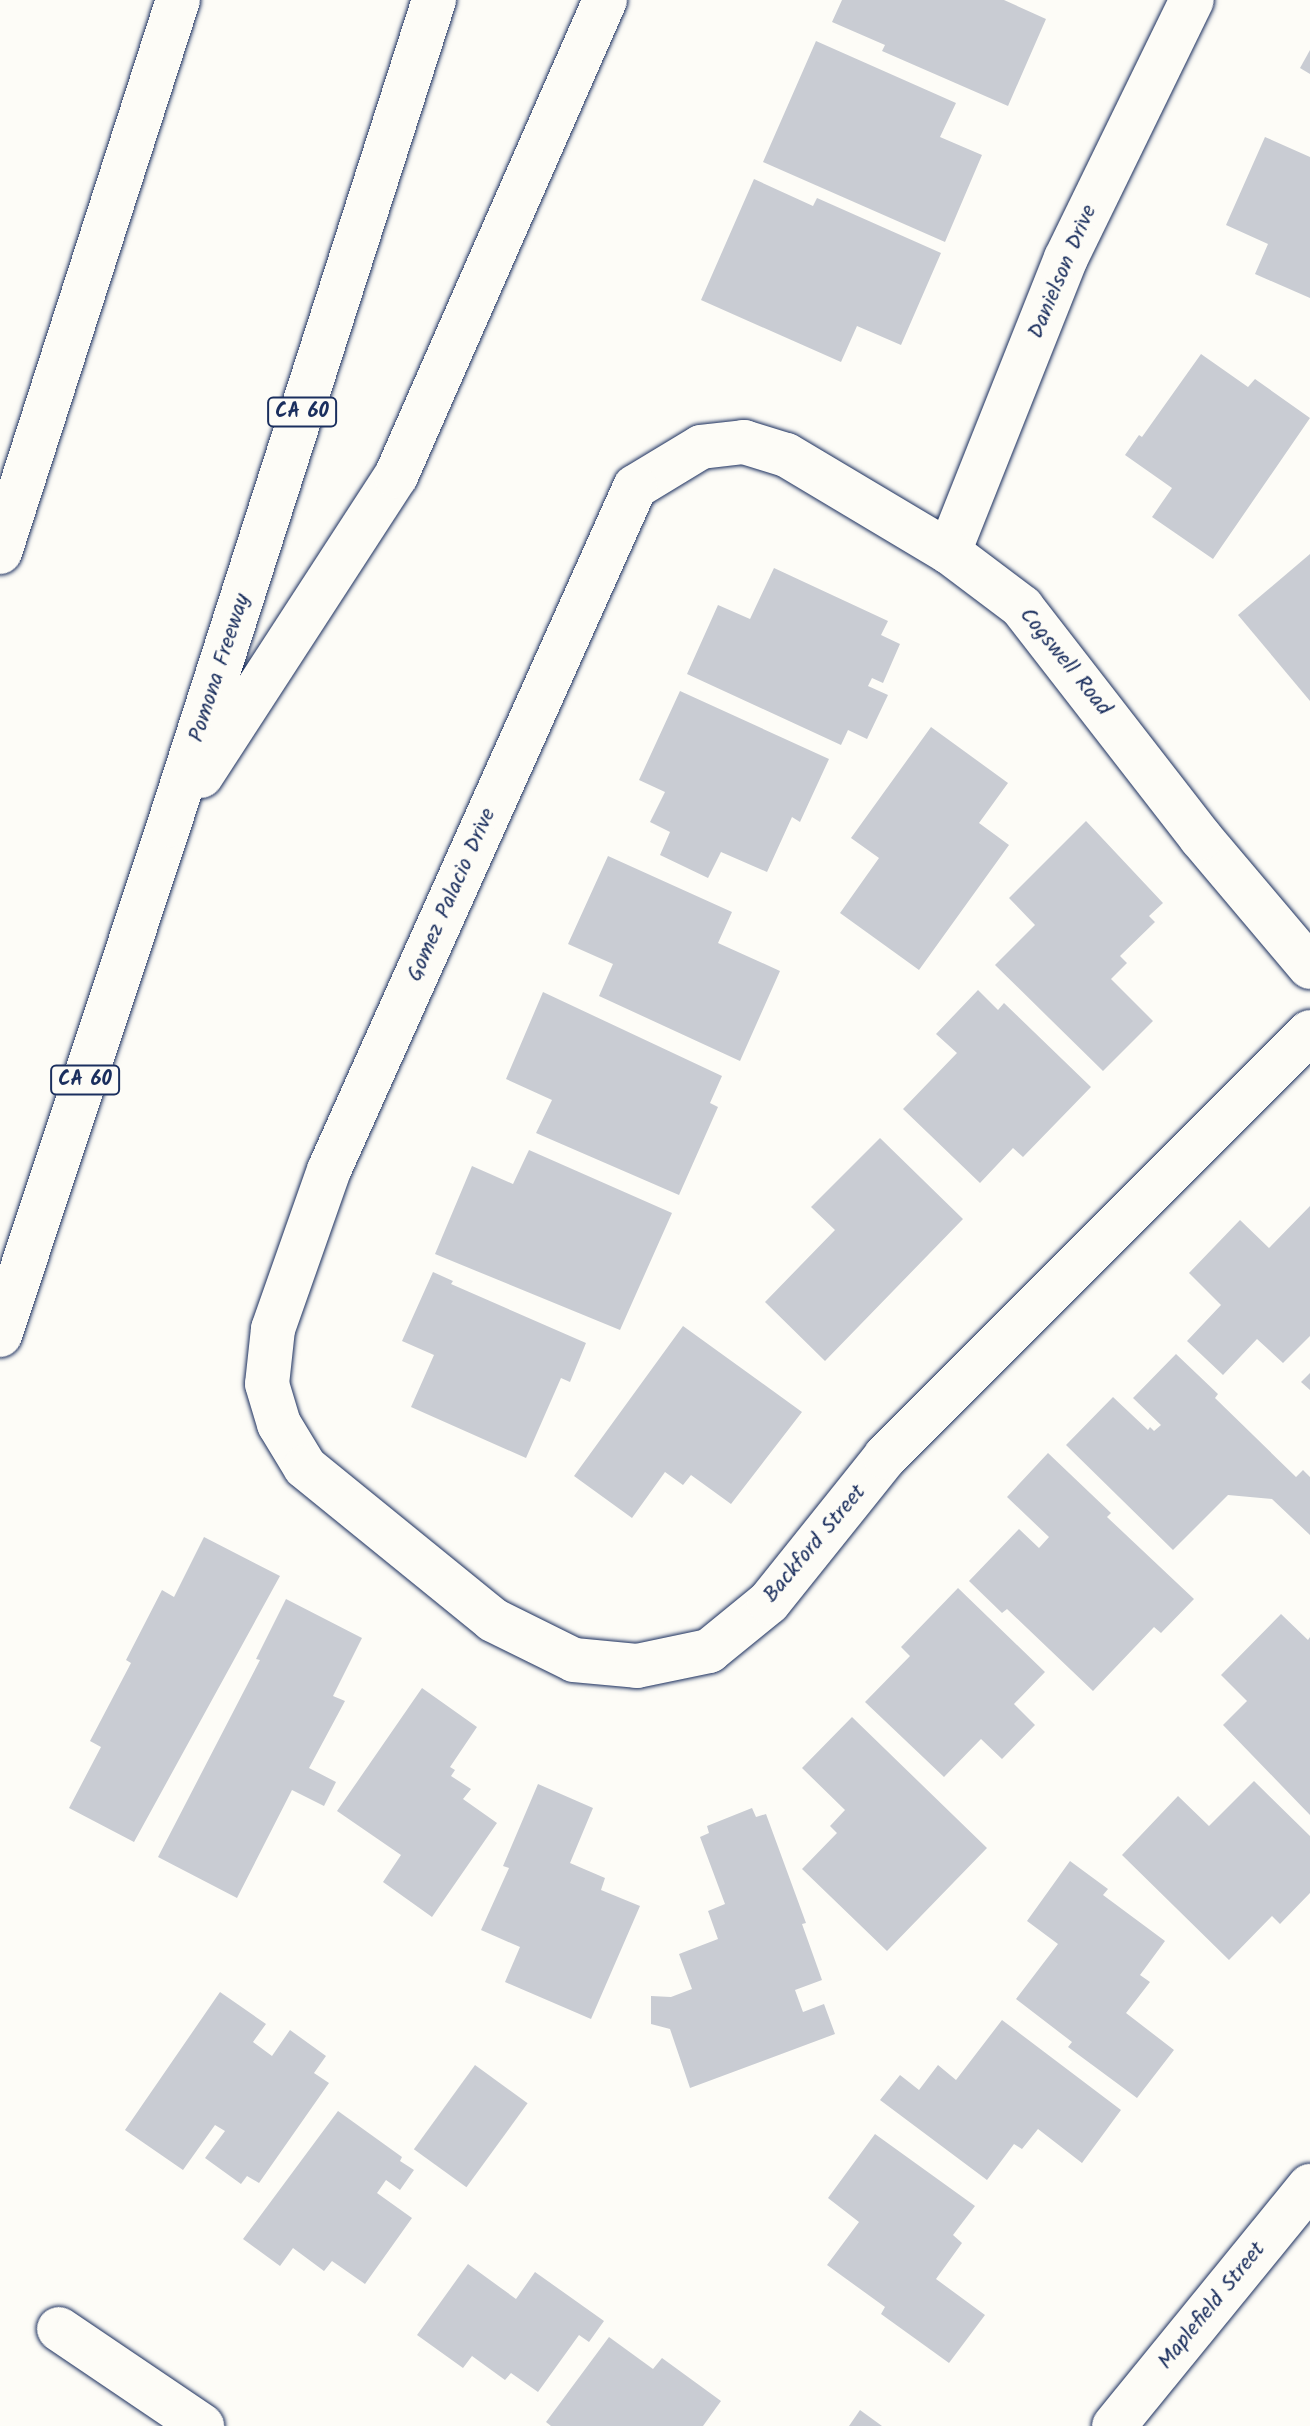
<!DOCTYPE html>
<html>
<head>
<meta charset="utf-8">
<style>
  body { margin:0 }
  #map { position:relative; width:1310px; height:2426px; overflow:hidden; background:#fdfcf7; font-family:Kalam,sans-serif }
  div>[style] { position:absolute }
  [style*='--x'] { left:calc(var(--x)*1px); top:calc(var(--y)*1px); width:calc(var(--w)*1px); rotate:calc(var(--a)*1deg) }
  .building>* { inset:0; background:#c9ccd3; transform-origin:0 0 }
  .roads { filter:drop-shadow(0 0 2px #1b2f5e) drop-shadow(0 0 2px #1b2f5e) }
  .minor>* { height:44px; margin:-22px; padding:0 22px; transform-origin:22px; border-radius:22px; background:#fdfcf7 }
  .highway>* { height:44px; margin:-22px; padding:0 22px; transform-origin:22px; border-radius:22px; background:#fdfcf7 }
  span { translate:-50% -50%; white-space:nowrap; text-align:center; line-height:1.15; -webkit-text-stroke:7px #fdfcf7; paint-order:stroke }
  .shield-label span { padding:2px 6px; background:#fdfcf7; border:2px solid; border-radius:6px; -webkit-text-stroke-width:0 }
  .shield-label { font-size:20px; color:#1b2f5e; font-weight:700 }
  .street-label { font-size:22px; color:#1b2f5e }
</style>
</head>
<body>
<div id="map">
  <div class="building">
    <div style="clip-path:polygon(842px 0,1004px 0,1046px 19px,1008px 106px,882px 51px,885px 45px,832px 22px)"></div>
    <div style="clip-path:polygon(816px 41px,956px 103px,940px 137px,982px 155px,945px 242px,763px 162px)"></div>
    <div style="clip-path:polygon(1310px 50px,1310px 74px,1300px 68px)"></div>
    <div style="clip-path:polygon(1265px 137px,1310px 157px,1310px 298px,1255px 274px,1268px 244px,1226px 225px)"></div>
    <div style="clip-path:polygon(754px 179px,813px 206px,817px 198px,941px 253px,901px 345px,857px 326px,841px 362px,701px 300px)"></div>
    <div style="clip-path:polygon(1201px 354px,1248px 387px,1255px 379px,1310px 418px,1213px 559px,1152px 517px,1172px 488px,1125px 455px,1139px 435px,1142px 437px)"></div>
    <div style="clip-path:polygon(1310px 554px,1310px 701px,1238px 615px)"></div>
    <div style="clip-path:polygon(774px 568px,888px 621px,881px 635px,900px 644px,883px 683px,872px 678px,868px 686px,888px 695px,867px 739px,848px 730px,841px 745px,687px 674px,718px 605px,750px 619px)"></div>
    <div style="clip-path:polygon(680px 691px,829px 759px,800px 822px,792px 817px,767px 872px,721px 852px,708px 878px,660px 855px,670px 832px,650px 822px,665px 792px,639px 780px)"></div>
    <div style="clip-path:polygon(931px 727px,1008px 783px,979px 823px,1009px 845px,919px 970px,840px 913px,879px 858px,851px 838px)"></div>
    <div style="clip-path:polygon(1086px 821px,1163px 903px,1149px 916px,1155px 922px,1120px 956px,1127px 963px,1111px 979px,1153px 1021px,1103px 1071px,995px 965px,1035px 925px,1009px 898px)"></div>
    <div style="clip-path:polygon(608px 856px,732px 912px,718px 943px,780px 971px,740px 1061px,599px 996px,613px 964px,568px 944px)"></div>
    <div style="clip-path:polygon(978px 990px,998px 1010px,1004px 1003px,1091px 1087px,1023px 1157px,1013px 1148px,980px 1183px,903px 1109px,957px 1053px,936px 1034px)"></div>
    <div style="clip-path:polygon(543px 992px,722px 1076px,710px 1103px,718px 1107px,679px 1195px,536px 1133px,552px 1100px,506px 1079px)"></div>
    <div style="clip-path:polygon(880px 1138px,963px 1219px,825px 1361px,765px 1302px,835px 1230px,811px 1207px)"></div>
    <div style="clip-path:polygon(529px 1150px,672px 1213px,620px 1330px,435px 1254px,472px 1166px,513px 1184px)"></div>
    <div style="clip-path:polygon(1310px 1206px,1310px 1336px,1283px 1363px,1257px 1339px,1223px 1375px,1187px 1341px,1221px 1305px,1189px 1273px,1240px 1220px,1269px 1248px)"></div>
    <div style="clip-path:polygon(433px 1272px,453px 1281px,451px 1284px,586px 1343px,570px 1382px,561px 1378px,526px 1458px,411px 1407px,434px 1355px,402px 1341px)"></div>
    <div style="clip-path:polygon(683px 1326px,802px 1412px,731px 1504px,691px 1475px,683px 1485px,665px 1472px,632px 1518px,574px 1476px)"></div>
    <div style="clip-path:polygon(1176px 1354px,1218px 1394px,1215px 1398px,1296px 1477px,1303px 1470px,1310px 1477px,1310px 1535px,1272px 1499px,1228px 1495px,1173px 1550px,1066px 1445px,1113px 1397px,1148px 1430px,1150px 1427px,1154px 1431px,1161px 1425px,1133px 1398px)"></div>
    <div style="clip-path:polygon(1310px 1373px,1310px 1390px,1301px 1382px)"></div>
    <div style="clip-path:polygon(1048px 1453px,1111px 1513px,1107px 1517px,1194px 1599px,1161px 1633px,1154px 1627px,1093px 1691px,1007px 1609px,1002px 1613px,969px 1581px,1019px 1529px,1039px 1548px,1049px 1537px,1007px 1497px)"></div>
    <div style="clip-path:polygon(204px 1537px,280px 1576px,134px 1842px,69px 1808px,101px 1747px,90px 1741px,131px 1663px,126px 1660px,162px 1590px,174px 1597px)"></div>
    <div style="clip-path:polygon(958px 1588px,1045px 1672px,1014px 1704px,1035px 1725px,1002px 1759px,981px 1739px,944px 1777px,865px 1702px,910px 1656px,901px 1647px)"></div>
    <div style="clip-path:polygon(286px 1599px,362px 1638px,333px 1696px,345px 1701px,309px 1768px,336px 1782px,324px 1806px,292px 1790px,237px 1898px,158px 1857px,260px 1660px,256px 1659px)"></div>
    <div style="clip-path:polygon(1281px 1614px,1308px 1640px,1310px 1637px,1310px 1815px,1223px 1725px,1247px 1701px,1221px 1675px)"></div>
    <div style="clip-path:polygon(422px 1688px,477px 1727px,450px 1767px,455px 1770px,451px 1776px,471px 1789px,463px 1799px,497px 1823px,432px 1917px,383px 1882px,401px 1855px,337px 1811px)"></div>
    <div style="clip-path:polygon(852px 1717px,987px 1848px,887px 1951px,802px 1869px,837px 1833px,830px 1826px,845px 1810px,802px 1768px)"></div>
    <div style="clip-path:polygon(1254px 1781px,1310px 1836px,1310px 1893px,1280px 1924px,1272px 1916px,1229px 1960px,1122px 1855px,1178px 1796px,1209px 1826px)"></div>
    <div style="clip-path:polygon(538px 1784px,593px 1808px,570px 1863px,605px 1878px,601px 1890px,640px 1906px,591px 2019px,505px 1982px,520px 1947px,481px 1930px,509px 1868px,503px 1866px)"></div>
    <div style="clip-path:polygon(752px 1808px,756px 1817px,766px 1814px,806px 1923px,802px 1924px,822px 1980px,795px 1990px,803px 2012px,824px 2004px,835px 2034px,690px 2088px,670px 2029px,651px 2024px,651px 1996px,671px 1997px,692px 1989px,679px 1954px,718px 1939px,708px 1911px,725px 1904px,700px 1837px,709px 1833px,707px 1826px)"></div>
    <div style="clip-path:polygon(1070px 1861px,1108px 1889px,1103px 1895px,1165px 1941px,1140px 1975px,1150px 1982px,1126px 2013px,1174px 2050px,1137px 2098px,1068px 2047px,1072px 2042px,1016px 1999px,1058px 1944px,1027px 1921px)"></div>
    <div style="clip-path:polygon(220px 1992px,266px 2024px,253px 2042px,272px 2056px,290px 2030px,326px 2056px,314px 2073px,329px 2083px,259px 2183px,247px 2176px,241px 2184px,205px 2158px,225px 2131px,215px 2125px,183px 2170px,125px 2130px)"></div>
    <div style="clip-path:polygon(1002px 2020px,1121px 2110px,1082px 2163px,1038px 2129px,1022px 2149px,1014px 2144px,987px 2180px,880px 2100px,900px 2075px,919px 2090px,938px 2065px,956px 2080px)"></div>
    <div style="left:475px;top:2065px;width:65px;height:104px;rotate:36deg"></div>
    <div style="clip-path:polygon(338px 2111px,402px 2157px,400px 2161px,414px 2170px,400px 2190px,386px 2180px,377px 2193px,412px 2218px,365px 2284px,332px 2261px,324px 2271px,293px 2248px,280px 2266px,243px 2239px)"></div>
    <div style="clip-path:polygon(875px 2134px,975px 2206px,953px 2235px,962px 2243px,936px 2279px,985px 2315px,949px 2363px,881px 2314px,885px 2307px,827px 2265px,859px 2222px,828px 2198px)"></div>
    <div style="clip-path:polygon(468px 2264px,516px 2299px,535px 2272px,604px 2321px,589px 2342px,579px 2335px,538px 2392px,511px 2373px,505px 2380px,472px 2356px,463px 2368px,417px 2335px)"></div>
    <div style="clip-path:polygon(609px 2337px,653px 2369px,662px 2358px,721px 2401px,703px 2426px,551px 2426px,546px 2422px)"></div>
    <div style="clip-path:polygon(860px 2410px,882px 2426px,849px 2426px)"></div>
  </div>
  <div class="roads">
    <div class="minor">
      <div style="--x:949;--y:552;--w:316;--a:-68.3"></div>
      <div style="--x:1066;--y:258;--w:287;--a:-64"></div>
      <div style="--x:1310;--y:967;--w:169;--a:-130.2"></div>
      <div style="--x:1201;--y:838;--w:292;--a:-127.8"></div>
      <div style="--x:1022;--y:607;--w:91;--a:-143"></div>
      <div style="--x:949;--y:552;--w:190;--a:-149.2"></div>
      <div style="--x:786;--y:455;--w:44;--a:-162.8"></div>
      <div style="--x:744;--y:442;--w:43;--a:173.4"></div>
      <div style="--x:701;--y:447;--w:77;--a:148.8"></div>
      <div style="--x:635;--y:487;--w:748;--a:114.13"></div>
      <div style="--x:329;--y:1170;--w:169;--a:109.4"></div>
      <div style="--x:273;--y:1329;--w:55;--a:96.2"></div>
      <div style="--x:267;--y:1384;--w:42;--a:73.3"></div>
      <div style="--x:279;--y:1424;--w:50;--a:58.8"></div>
      <div style="--x:305;--y:1467;--w:242;--a:39.1"></div>
      <div style="--x:493;--y:1620;--w:90;--a:26.3"></div>
      <div style="--x:574;--y:1660;--w:63;--a:5.4"></div>
      <div style="--x:637;--y:1666;--w:74;--a:-11.8"></div>
      <div style="--x:709;--y:1651;--w:77;--a:-39.2"></div>
      <div style="--x:769;--y:1602;--w:186;--a:-51.3"></div>
      <div style="--x:885;--y:1457;--w:601;--a:-45"></div>
      <div style="--x:59;--y:2329;--w:173;--a:34.1"></div>
      <div style="--x:1114;--y:2426;--w:310;--a:-50.8"></div>
    </div>
    <div class="highway">
      <div style="--x:0;--y:552;--w:580;--a:-72.13"></div>
      <div style="--x:201;--y:776;--w:358;--a:-57"></div>
      <div style="--x:396;--y:476;--w:520;--a:-66.29"></div>
      <div style="--x:0;--y:1335;--w:537;--a:-71.67"></div>
      <div style="--x:169;--y:825;--w:867;--a:-72.19"></div>
    </div>
  </div>
  <div class="shield-label">
    <span style="left:302px;top:412px">CA 60</span>
    <span style="left:85px;top:1080px">CA 60</span>
  </div>
  <div class="street-label">
    <span style="left:1063px;top:272px;rotate:-67deg">Danielson Drive</span>
    <span style="left:1065px;top:662px;rotate:51deg">Cogswell Road</span>
    <span style="left:220px;top:668px;rotate:-72deg">Pomona Freeway</span>
    <span style="left:452px;top:895px;rotate:-66deg">Gomez Palacio Drive</span>
    <span style="left:815px;top:1544px;rotate:-50deg">Backford Street</span>
    <span style="left:1212px;top:2306px;rotate:-51deg">Maplefield Street</span>
  </div>
</div>
</body>
</html>
